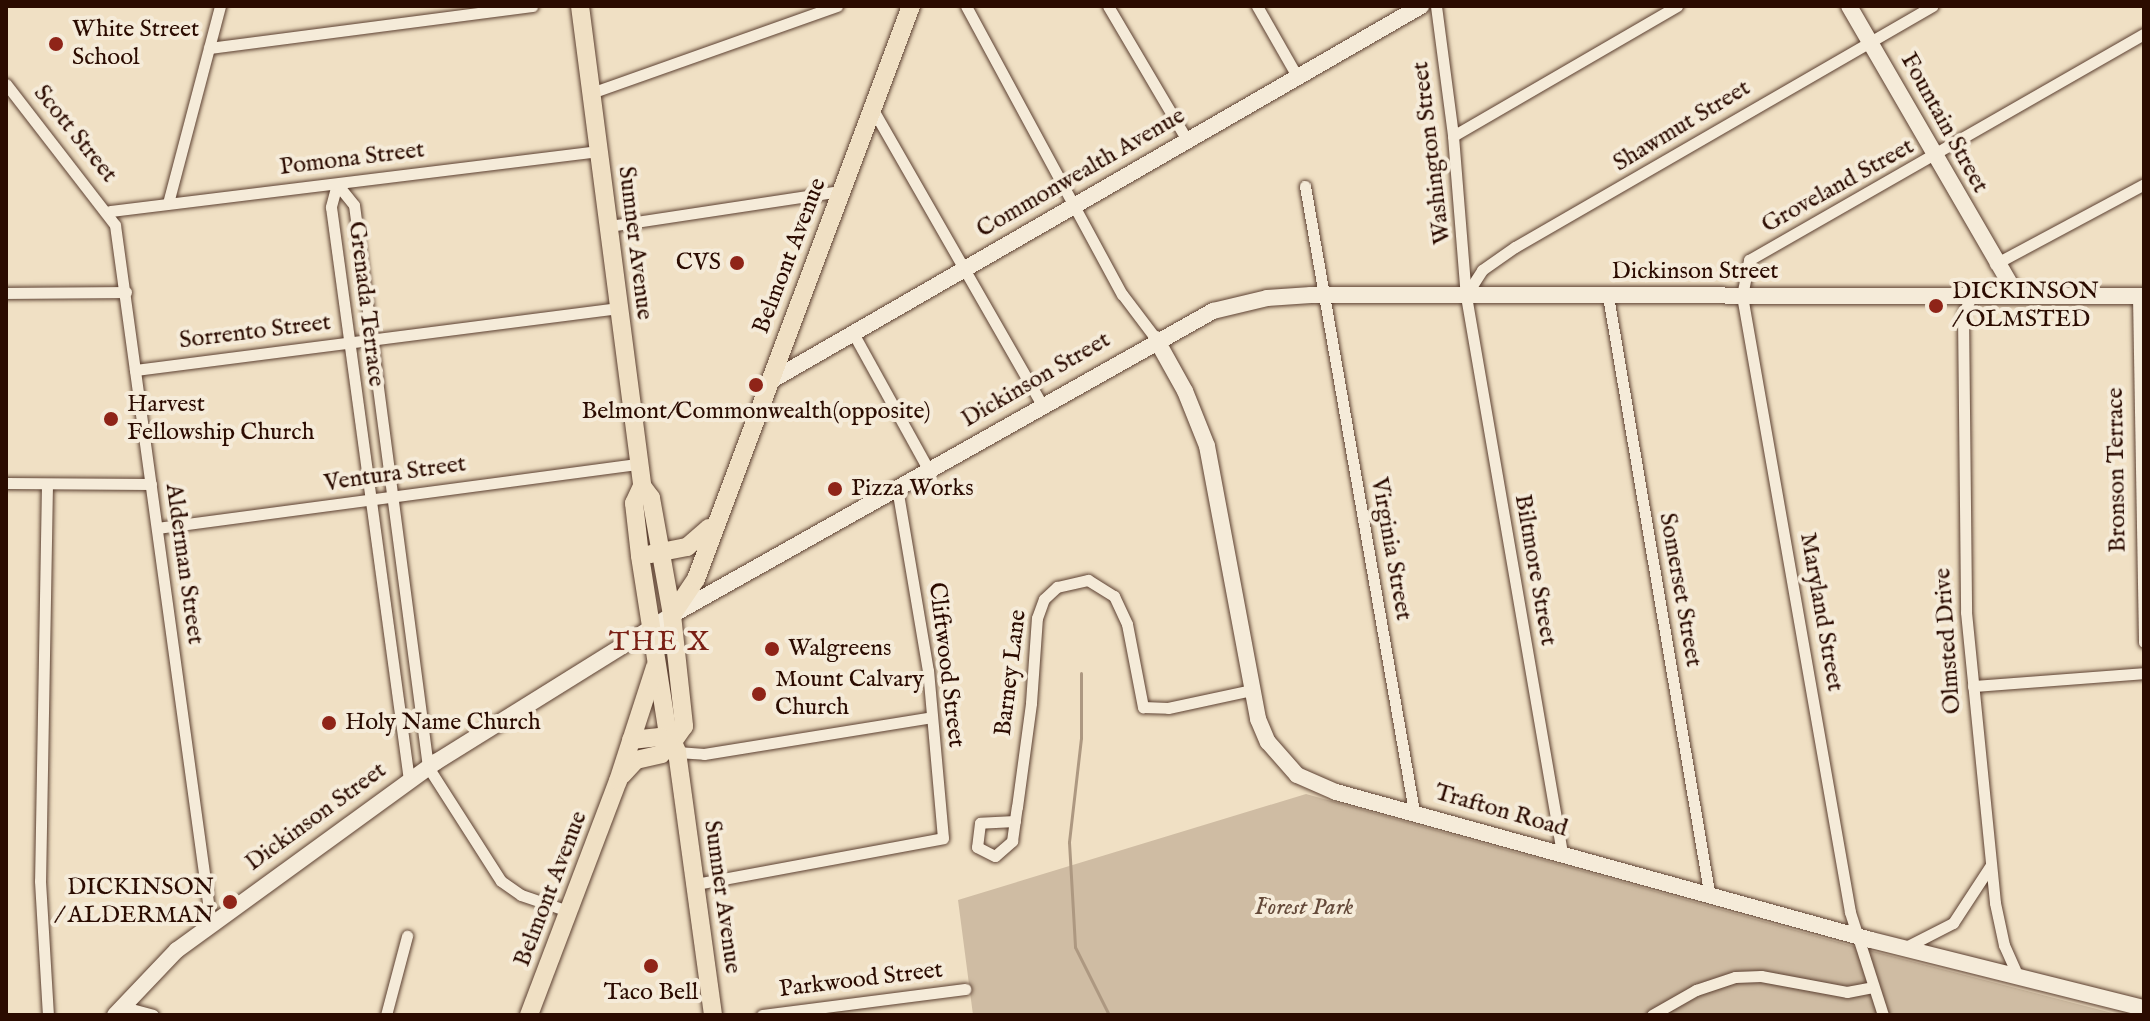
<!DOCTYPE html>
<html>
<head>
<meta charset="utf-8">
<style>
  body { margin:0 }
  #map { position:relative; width:2150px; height:1021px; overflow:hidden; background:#f0e0c4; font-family:"IM FELL English",serif }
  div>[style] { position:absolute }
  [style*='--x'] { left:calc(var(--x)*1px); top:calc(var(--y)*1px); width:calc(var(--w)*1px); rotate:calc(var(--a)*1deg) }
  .green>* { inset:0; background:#cfbca3 }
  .stream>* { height:3px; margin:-1.5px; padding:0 1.5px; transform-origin:1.5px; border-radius:1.5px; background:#ad9881 }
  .roads { filter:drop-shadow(0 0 2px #5c4031) drop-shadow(0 0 2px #5c4031) }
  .street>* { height:11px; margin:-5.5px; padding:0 5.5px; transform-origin:5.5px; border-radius:5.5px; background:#f5ebd9 }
  .secondary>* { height:16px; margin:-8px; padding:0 8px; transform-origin:8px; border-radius:8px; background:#f5ebd9 }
  .primary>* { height:18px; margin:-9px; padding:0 9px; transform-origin:9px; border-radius:9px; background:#f0e0c4 }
  .dots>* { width:22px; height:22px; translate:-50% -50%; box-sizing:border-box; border:4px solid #f5ebd9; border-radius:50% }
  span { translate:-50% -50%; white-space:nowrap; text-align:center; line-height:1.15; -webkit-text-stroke:8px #f5ebd9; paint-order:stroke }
  .poi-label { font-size:24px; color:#2b0b00 }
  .left { translate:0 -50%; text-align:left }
  .right { translate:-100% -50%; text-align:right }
  .street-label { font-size:24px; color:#2b0b00 }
  .park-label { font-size:24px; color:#644939; font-style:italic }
  .quarter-label { font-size:28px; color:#7a1f14; letter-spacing:2px }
  .frame { position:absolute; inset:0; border:8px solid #2b0b00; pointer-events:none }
</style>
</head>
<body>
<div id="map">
  <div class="green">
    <div style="clip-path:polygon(1306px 794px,1853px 946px,2120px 1015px,973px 1015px,958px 900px)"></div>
  </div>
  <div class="stream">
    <div style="--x:1081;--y:673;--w:65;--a:90"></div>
    <div style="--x:1081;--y:738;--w:105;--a:96.6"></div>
    <div style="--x:1069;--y:842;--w:105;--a:86.7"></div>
    <div style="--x:1075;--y:947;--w:76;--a:63.4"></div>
  </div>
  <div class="roads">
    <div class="street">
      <div style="--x:966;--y:6;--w:328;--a:61.6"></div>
      <div style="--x:1122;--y:294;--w:56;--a:52.9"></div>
      <div style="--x:1108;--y:6;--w:156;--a:59.5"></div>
      <div style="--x:1257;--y:6;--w:81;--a:60.3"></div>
      <div style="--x:1436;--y:6;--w:131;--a:82.5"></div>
      <div style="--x:1453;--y:136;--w:161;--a:85.4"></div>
      <div style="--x:1466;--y:296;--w:565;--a:80.22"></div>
      <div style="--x:209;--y:48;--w:326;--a:-7.4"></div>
      <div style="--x:6;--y:84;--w:178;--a:52.3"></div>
      <div style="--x:115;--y:225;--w:706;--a:82.18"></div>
      <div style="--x:591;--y:93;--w:261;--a:-19.5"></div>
      <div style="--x:872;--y:108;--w:342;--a:60.2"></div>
      <div style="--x:1453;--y:136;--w:259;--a:-30.1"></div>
      <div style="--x:337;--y:184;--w:27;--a:51"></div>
      <div style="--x:354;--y:205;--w:567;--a:82.5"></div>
      <div style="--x:428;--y:767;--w:135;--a:57.4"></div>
      <div style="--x:501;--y:881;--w:24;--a:35"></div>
      <div style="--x:521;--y:895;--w:50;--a:18.8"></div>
      <div style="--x:337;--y:184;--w:24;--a:105"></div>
      <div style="--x:331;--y:207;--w:578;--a:82.25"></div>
      <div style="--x:1305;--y:186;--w:634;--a:80.11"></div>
      <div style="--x:168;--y:203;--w:204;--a:-75.2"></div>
      <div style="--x:110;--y:211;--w:493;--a:-7"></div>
      <div style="--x:609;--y:226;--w:235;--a:-8.6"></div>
      <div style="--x:1995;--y:264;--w:169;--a:-28.2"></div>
      <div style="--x:6;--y:293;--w:120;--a:-0.5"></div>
      <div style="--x:1466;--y:295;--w:30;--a:-57"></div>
      <div style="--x:1482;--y:270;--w:40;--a:-34.9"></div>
      <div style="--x:1515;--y:247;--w:482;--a:-30"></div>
      <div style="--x:1972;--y:295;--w:21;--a:115"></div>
      <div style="--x:1963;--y:314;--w:298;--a:89.4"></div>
      <div style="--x:1966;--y:612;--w:292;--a:84.3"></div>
      <div style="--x:1995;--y:903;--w:43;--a:77.9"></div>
      <div style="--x:2004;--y:945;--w:36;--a:66"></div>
      <div style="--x:1608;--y:296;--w:604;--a:80.38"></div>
      <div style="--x:2138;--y:296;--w:346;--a:89"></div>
      <div style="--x:853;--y:333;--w:155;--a:61.1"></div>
      <div style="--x:135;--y:370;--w:488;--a:-7.3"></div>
      <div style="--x:6;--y:483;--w:145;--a:0.4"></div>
      <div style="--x:47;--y:484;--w:397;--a:91"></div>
      <div style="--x:40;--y:881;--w:134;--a:86.6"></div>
      <div style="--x:157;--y:528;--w:486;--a:-7.6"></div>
      <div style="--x:1973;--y:686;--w:171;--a:-4.3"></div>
      <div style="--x:677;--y:752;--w:27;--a:4"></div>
      <div style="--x:704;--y:754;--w:231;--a:-9.2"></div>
      <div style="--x:1015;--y:821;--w:35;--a:177"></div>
      <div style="--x:980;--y:823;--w:24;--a:97"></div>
      <div style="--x:977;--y:847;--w:20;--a:27"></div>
      <div style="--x:995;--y:856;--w:23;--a:-41"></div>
      <div style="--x:1012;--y:841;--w:34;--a:-82"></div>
      <div style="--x:1017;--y:807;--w:105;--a:-82.3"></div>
      <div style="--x:1031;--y:703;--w:85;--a:-86"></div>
      <div style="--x:1037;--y:618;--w:20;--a:-70"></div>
      <div style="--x:1044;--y:599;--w:18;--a:-43"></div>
      <div style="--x:1057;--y:587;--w:32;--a:-13"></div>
      <div style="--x:1088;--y:580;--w:31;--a:32"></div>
      <div style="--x:1114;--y:596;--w:31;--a:65"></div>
      <div style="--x:1127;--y:624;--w:85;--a:79.1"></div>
      <div style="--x:1143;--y:707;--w:25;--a:2"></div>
      <div style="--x:1168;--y:708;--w:85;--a:-12.2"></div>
      <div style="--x:696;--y:884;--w:251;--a:-10.5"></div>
      <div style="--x:943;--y:838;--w:168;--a:-95.1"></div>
      <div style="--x:928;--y:671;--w:186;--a:-99.6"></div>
      <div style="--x:1906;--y:947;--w:53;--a:-27.1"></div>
      <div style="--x:1953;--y:923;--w:69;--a:-56.8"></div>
      <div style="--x:120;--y:1006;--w:34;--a:15"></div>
      <div style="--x:386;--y:1015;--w:82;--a:-75.1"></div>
      <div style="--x:762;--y:1015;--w:205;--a:-7.3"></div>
      <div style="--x:1652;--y:1015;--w:51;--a:-29.6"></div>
      <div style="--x:1696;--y:990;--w:41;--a:-18.4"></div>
      <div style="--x:1735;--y:977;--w:26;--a:-2"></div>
      <div style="--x:1761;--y:976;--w:87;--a:10.5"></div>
      <div style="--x:1847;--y:992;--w:26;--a:-11"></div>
      <div style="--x:1883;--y:1015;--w:108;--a:-107.8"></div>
      <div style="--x:1850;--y:912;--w:625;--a:-99.94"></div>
      <div style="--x:1742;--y:296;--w:37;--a:-79"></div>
      <div style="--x:1749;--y:260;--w:455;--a:-29.8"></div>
    </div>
    <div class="secondary">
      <div style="--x:1849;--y:6;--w:335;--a:59.9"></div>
      <div style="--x:1156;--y:339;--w:60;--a:60.9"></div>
      <div style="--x:1185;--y:391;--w:59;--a:68.2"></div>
      <div style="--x:1207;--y:446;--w:278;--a:79.4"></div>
      <div style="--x:1258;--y:719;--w:25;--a:67"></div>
      <div style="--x:1268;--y:742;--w:44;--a:48.7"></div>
      <div style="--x:1297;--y:775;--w:43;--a:23.6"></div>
      <div style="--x:1336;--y:792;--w:555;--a:15.46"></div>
      <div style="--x:1871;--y:940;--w:281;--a:14"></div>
      <div style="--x:767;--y:383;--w:755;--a:-29.96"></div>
      <div style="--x:115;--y:1015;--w:90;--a:-46.4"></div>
      <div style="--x:177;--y:950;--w:320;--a:-36"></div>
      <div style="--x:436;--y:762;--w:278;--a:-31.9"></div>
      <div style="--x:672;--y:615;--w:621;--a:-29.33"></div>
      <div style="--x:1213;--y:311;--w:56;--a:-13.5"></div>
      <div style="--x:1267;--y:298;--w:44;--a:-3.9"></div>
      <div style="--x:1311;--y:295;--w:833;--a:0.07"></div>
    </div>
    <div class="primary">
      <div style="--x:580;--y:6;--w:484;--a:82.6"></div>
      <div style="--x:642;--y:486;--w:15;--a:53"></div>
      <div style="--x:651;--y:498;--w:119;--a:79.8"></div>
      <div style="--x:672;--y:615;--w:112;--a:83.8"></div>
      <div style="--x:684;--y:726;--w:16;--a:125"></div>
      <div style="--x:642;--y:486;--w:19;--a:115"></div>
      <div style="--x:634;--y:503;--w:53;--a:83.5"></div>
      <div style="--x:640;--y:556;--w:174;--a:81.1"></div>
      <div style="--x:667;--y:728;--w:26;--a:67"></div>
      <div style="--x:677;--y:752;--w:265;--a:82.2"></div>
      <div style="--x:651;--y:554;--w:37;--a:-11"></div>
      <div style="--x:687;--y:547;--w:29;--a:-41"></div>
      <div style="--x:672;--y:615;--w:43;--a:-56.3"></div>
      <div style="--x:696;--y:579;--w:612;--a:-69.43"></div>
      <div style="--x:631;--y:740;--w:29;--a:-6"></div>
      <div style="--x:660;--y:737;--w:20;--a:41"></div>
      <div style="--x:622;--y:775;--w:21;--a:-47"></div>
      <div style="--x:636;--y:760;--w:26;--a:-13"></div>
      <div style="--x:661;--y:754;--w:11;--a:-52"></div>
      <div style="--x:529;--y:1015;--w:250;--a:-69.2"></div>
      <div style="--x:618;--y:781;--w:120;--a:-72"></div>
    </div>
  </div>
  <div class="dots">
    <div style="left:56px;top:44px;background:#8f2418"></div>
    <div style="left:737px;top:263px;background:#8f2418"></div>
    <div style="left:1936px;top:306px;background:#8f2418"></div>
    <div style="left:756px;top:385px;background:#8f2418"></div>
    <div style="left:111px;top:419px;background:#8f2418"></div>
    <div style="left:835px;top:489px;background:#8f2418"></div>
    <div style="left:772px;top:649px;background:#8f2418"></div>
    <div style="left:759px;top:694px;background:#8f2418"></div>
    <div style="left:329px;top:723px;background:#8f2418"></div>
    <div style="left:230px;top:902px;background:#8f2418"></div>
    <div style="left:651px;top:966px;background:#8f2418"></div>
  </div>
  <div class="poi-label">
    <span class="left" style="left:72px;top:44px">White Street<br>School</span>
    <span class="right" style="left:721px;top:263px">CVS</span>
    <span class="left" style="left:1952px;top:306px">DICKINSON<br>/ OLMSTED</span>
    <span class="left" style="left:127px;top:419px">Harvest<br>Fellowship Church</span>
    <span style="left:756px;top:412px">Belmont/Commonwealth(opposite)</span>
    <span class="left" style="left:851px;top:489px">Pizza Works</span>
    <span class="left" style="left:788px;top:649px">Walgreens</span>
    <span class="left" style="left:775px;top:694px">Mount Calvary<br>Church</span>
    <span class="left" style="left:345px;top:723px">Holy Name Church</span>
    <span class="right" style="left:214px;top:902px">DICKINSON<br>/ ALDERMAN</span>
    <span style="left:651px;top:993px">Taco Bell</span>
  </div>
  <div class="street-label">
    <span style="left:1944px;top:123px;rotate:61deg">Fountain Street</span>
    <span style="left:1682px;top:126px;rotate:-31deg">Shawmut Street</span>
    <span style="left:75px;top:134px;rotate:51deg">Scott Street</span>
    <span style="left:1432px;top:153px;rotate:-97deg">Washington Street</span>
    <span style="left:352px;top:159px;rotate:-7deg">Pomona Street</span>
    <span style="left:1081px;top:173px;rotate:-30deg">Commonwealth Avenue</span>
    <span style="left:1838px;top:186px;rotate:-29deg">Groveland Street</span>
    <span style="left:635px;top:243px;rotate:83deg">Sumner Avenue</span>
    <span style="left:790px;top:256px;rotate:-69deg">Belmont Avenue</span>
    <span style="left:1695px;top:272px">Dickinson Street</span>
    <span style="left:366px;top:304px;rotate:83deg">Grenada Terrace</span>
    <span style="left:255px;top:332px;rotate:-7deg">Sorrento Street</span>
    <span style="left:1036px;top:380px;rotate:-30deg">Dickinson Street</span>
    <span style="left:2117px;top:470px;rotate:-91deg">Bronson Terrace</span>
    <span style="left:395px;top:474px;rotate:-8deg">Ventura Street</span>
    <span style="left:1391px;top:549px;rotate:80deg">Virginia Street</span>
    <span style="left:184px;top:564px;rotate:82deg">Alderman Street</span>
    <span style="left:1535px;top:570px;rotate:80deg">Biltmore Street</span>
    <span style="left:1680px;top:590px;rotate:80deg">Somerset Street</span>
    <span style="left:1821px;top:612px;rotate:80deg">Maryland Street</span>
    <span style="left:1948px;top:641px;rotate:-94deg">Olmsted Drive</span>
    <span style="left:946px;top:665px;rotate:83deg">Cliftwood Street</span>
    <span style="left:1011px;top:673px;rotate:-83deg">Barney Lane</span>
    <span style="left:1501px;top:811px;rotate:16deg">Trafton Road</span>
    <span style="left:316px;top:817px;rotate:-36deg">Dickinson Street</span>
    <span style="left:551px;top:889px;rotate:-69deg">Belmont Avenue</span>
    <span style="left:722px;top:897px;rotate:82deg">Sumner Avenue</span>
    <span style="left:861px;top:980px;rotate:-7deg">Parkwood Street</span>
  </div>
  <div class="park-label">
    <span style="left:1304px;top:908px">Forest Park</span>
  </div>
  <div class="quarter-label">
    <span style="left:660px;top:643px">THE X</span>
  </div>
  <div class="frame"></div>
</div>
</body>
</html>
